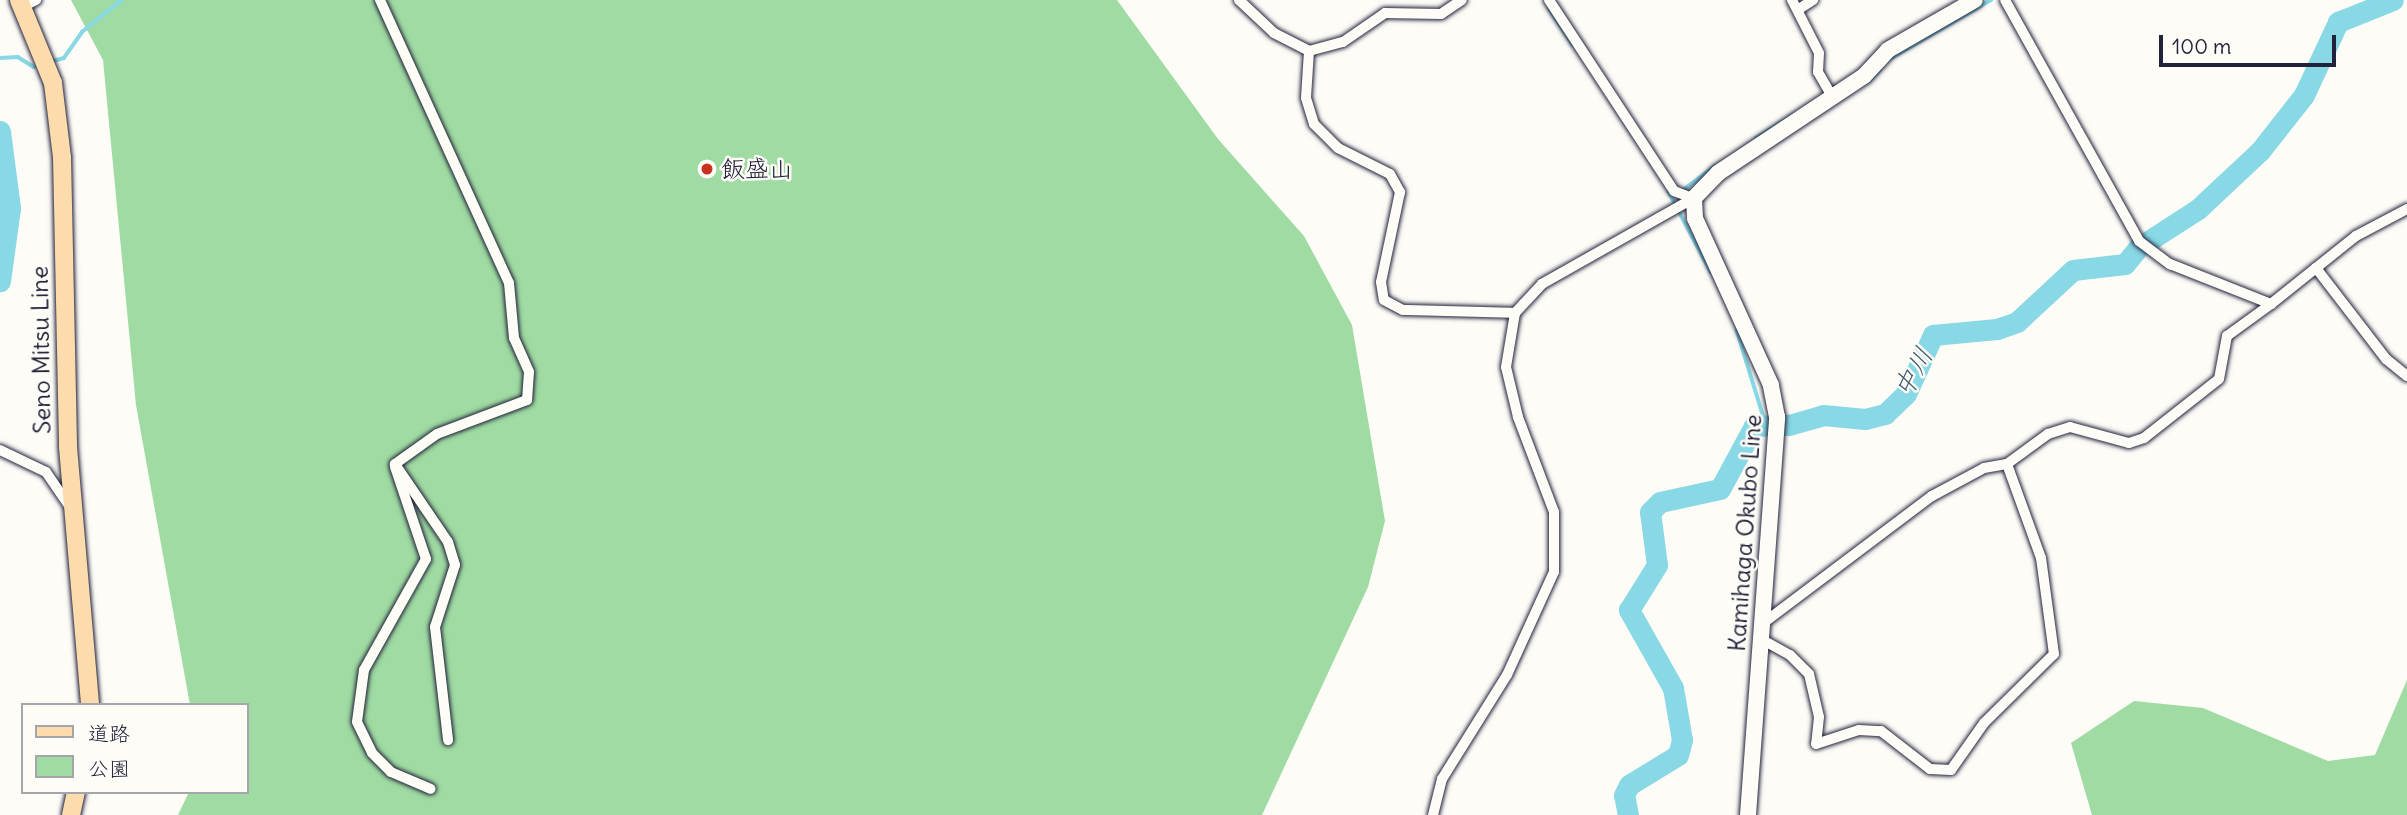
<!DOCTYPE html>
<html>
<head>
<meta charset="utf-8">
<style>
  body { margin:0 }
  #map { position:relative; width:2407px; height:815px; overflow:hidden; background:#fdfcf7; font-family:Delius,"Klee One",sans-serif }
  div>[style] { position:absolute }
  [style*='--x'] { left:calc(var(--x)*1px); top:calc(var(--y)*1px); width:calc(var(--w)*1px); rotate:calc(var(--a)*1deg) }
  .green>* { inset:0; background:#9fdba2 }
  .stream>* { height:3.5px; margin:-1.75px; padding:0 1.75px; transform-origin:1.75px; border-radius:1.75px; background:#88d8e5 }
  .river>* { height:21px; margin:-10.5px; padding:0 10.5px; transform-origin:10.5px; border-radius:10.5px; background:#88d8e5 }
  .roads { filter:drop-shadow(0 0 2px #22223b) drop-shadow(0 0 2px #22223b) }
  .minor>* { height:10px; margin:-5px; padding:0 5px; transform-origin:5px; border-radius:5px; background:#fdfcf7 }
  .secondary>* { height:16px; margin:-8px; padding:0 8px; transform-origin:8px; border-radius:8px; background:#fdfcf7 }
  .primary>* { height:18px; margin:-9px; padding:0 9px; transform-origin:9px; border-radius:9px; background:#fcdcac }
  .dots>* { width:19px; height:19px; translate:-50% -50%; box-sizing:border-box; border:4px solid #fdfcf7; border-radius:50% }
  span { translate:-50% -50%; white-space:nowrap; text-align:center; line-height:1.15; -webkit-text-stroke:5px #fdfcf7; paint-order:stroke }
  .poi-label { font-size:24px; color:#22223b }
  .left { translate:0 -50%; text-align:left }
  .street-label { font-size:24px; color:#22223b }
  .water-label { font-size:26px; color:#41596e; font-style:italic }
  .legend { position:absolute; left:21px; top:703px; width:228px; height:91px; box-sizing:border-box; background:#fdfcf7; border:2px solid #a5a5ac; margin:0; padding:9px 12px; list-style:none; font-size:21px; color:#22223b }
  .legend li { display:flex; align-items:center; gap:14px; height:35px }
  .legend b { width:35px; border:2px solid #a5a5ac }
  .scale { position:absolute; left:2159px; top:35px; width:177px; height:32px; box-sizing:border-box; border:4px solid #22223b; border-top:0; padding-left:9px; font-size:21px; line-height:24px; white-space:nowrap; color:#22223b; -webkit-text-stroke:5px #fdfcf7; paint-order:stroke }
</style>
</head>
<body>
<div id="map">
  <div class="green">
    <div style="clip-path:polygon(71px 0,1117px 0,1218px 139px,1304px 236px,1352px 325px,1385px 521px,1368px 587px,1262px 815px,178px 815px,189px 792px,247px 792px,247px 705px,190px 705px,136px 405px,103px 60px)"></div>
    <div style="clip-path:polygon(2407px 680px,2407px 815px,2092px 815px,2071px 743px,2134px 701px,2203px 708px,2328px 761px,2375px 755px)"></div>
  </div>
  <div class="stream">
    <div style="--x:1549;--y:8;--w:44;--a:57"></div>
    <div style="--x:0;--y:58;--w:18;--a:-3"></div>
    <div style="--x:18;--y:57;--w:19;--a:32"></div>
    <div style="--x:1890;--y:59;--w:117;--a:-30.3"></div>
    <div style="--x:53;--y:61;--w:11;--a:-15"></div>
    <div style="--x:64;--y:58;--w:32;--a:-55"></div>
    <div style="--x:82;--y:32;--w:51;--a:-38.7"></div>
    <div style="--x:1868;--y:82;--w:17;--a:-45"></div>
    <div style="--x:1756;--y:138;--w:46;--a:-31.6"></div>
    <div style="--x:1682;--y:191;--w:41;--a:-37.1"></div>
    <div style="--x:1669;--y:192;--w:90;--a:62.3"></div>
    <div style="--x:1737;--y:330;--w:98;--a:72.9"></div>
  </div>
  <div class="river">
    <div style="--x:0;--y:131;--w:78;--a:82.6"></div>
    <div style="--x:10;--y:208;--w:74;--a:97.8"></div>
    <div style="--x:1628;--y:815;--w:20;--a:-101"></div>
    <div style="--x:1624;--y:795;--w:11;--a:-63"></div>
    <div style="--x:1629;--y:785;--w:57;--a:-31.5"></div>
    <div style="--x:1678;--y:755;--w:16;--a:-75"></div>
    <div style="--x:1682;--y:740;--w:53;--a:-99.8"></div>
    <div style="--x:1673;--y:688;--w:90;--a:-119.4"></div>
    <div style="--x:1629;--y:610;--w:53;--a:-58.1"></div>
    <div style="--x:1657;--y:565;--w:53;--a:-97.5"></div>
    <div style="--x:1650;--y:512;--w:14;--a:-45"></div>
    <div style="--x:1660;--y:502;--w:61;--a:-12.2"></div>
    <div style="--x:1720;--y:489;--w:72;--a:-61.6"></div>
    <div style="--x:1754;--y:426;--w:35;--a:-2"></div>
    <div style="--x:1789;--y:425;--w:35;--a:-16"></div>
    <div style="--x:1823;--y:415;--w:42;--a:5.4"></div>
    <div style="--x:1865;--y:419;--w:21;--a:-14"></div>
    <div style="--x:1885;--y:414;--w:29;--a:-44"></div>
    <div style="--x:1906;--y:394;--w:65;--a:-65.4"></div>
    <div style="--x:1933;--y:335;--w:64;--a:-5.4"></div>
    <div style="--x:1997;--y:329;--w:21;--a:-19"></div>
    <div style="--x:2017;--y:322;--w:76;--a:-42.9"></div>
    <div style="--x:2073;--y:270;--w:52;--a:-6.6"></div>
    <div style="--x:2125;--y:264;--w:22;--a:-51"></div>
    <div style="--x:2139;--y:247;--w:70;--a:-32.8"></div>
    <div style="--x:2198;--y:209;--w:85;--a:-43.1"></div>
    <div style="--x:2260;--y:151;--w:71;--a:-51.8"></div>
    <div style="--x:2304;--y:95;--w:81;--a:-65"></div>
    <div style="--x:2338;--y:22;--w:59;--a:-21.8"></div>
  </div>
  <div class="roads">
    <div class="minor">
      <div style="--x:380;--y:0;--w:311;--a:65.5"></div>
      <div style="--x:509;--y:283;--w:55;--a:84.8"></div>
      <div style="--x:514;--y:338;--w:37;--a:66"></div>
      <div style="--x:529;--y:372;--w:28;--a:94"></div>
      <div style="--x:527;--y:400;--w:96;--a:159.3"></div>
      <div style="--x:437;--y:434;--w:52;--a:144.5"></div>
      <div style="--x:395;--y:464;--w:94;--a:55.8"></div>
      <div style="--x:448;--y:542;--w:24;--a:73"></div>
      <div style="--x:455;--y:565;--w:65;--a:107.9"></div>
      <div style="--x:435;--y:627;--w:114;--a:83.4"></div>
      <div style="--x:1239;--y:0;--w:48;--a:43.3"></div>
      <div style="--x:1274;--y:33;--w:39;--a:27"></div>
      <div style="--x:1309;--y:51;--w:35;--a:-15"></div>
      <div style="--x:1343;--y:42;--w:51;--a:-34.6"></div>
      <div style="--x:1385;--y:13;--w:56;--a:1"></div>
      <div style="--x:1441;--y:14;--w:25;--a:-34"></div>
      <div style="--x:1549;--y:0;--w:228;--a:56.8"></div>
      <div style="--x:1674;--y:191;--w:19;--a:21"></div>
      <div style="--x:1792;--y:0;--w:59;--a:63"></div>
      <div style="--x:1819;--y:53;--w:19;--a:93"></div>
      <div style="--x:1818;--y:72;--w:28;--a:60"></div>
      <div style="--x:2005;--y:0;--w:276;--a:60.9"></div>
      <div style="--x:2139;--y:241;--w:39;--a:37"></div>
      <div style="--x:2170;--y:264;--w:109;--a:21.6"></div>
      <div style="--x:2271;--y:304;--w:58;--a:-38.7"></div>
      <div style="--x:2316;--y:268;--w:115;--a:52.4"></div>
      <div style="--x:2386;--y:359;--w:27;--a:39"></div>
      <div style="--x:22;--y:7;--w:16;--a:-27"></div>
      <div style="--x:1799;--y:9;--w:17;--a:-33"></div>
      <div style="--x:1309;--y:51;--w:47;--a:93.7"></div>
      <div style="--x:1306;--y:98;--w:27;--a:73"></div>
      <div style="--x:1314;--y:124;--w:34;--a:45"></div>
      <div style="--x:1338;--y:148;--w:58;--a:26.6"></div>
      <div style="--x:1390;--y:174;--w:21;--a:61"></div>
      <div style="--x:1400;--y:192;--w:92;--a:101.9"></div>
      <div style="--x:1381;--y:282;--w:18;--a:81"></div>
      <div style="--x:1384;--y:300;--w:21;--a:28"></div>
      <div style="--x:1403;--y:310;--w:112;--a:1.5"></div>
      <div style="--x:2316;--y:268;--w:51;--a:-38.7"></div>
      <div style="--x:2356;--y:236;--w:58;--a:-27.9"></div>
      <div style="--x:0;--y:450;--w:51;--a:25.6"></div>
      <div style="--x:46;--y:472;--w:46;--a:55.6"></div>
      <div style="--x:395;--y:467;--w:97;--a:71.4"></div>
      <div style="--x:426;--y:559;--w:127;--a:119.2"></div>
      <div style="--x:364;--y:670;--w:52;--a:97.7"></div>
      <div style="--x:357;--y:722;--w:34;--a:64"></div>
      <div style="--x:372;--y:753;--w:27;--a:45"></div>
      <div style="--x:391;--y:772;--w:43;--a:23"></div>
      <div style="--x:1762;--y:624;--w:213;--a:-37"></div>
      <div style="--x:1932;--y:496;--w:59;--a:-28.3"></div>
      <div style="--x:1984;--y:468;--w:23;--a:-10"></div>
      <div style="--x:2007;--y:464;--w:51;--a:-36.2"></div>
      <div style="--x:2048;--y:434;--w:23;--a:-18"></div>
      <div style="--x:2070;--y:427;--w:61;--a:15.2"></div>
      <div style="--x:2129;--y:443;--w:16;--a:-18"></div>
      <div style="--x:2144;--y:438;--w:95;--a:-38.2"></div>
      <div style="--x:2219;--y:379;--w:44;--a:-79.5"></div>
      <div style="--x:2227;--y:336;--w:54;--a:-36"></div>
      <div style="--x:1761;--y:639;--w:33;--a:29"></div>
      <div style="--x:1790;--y:655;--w:27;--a:45"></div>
      <div style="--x:1809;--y:674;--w:44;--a:76.9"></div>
      <div style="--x:1819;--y:717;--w:27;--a:96"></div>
      <div style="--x:1816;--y:744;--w:45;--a:-18"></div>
      <div style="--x:1859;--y:730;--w:22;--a:3"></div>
      <div style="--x:1881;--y:731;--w:62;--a:37.8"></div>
      <div style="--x:1930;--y:769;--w:21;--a:3"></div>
      <div style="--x:1951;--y:770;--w:57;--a:-54.9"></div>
      <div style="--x:1984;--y:723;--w:98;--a:-44.6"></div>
      <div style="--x:2054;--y:654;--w:97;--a:-97.7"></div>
      <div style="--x:2041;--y:558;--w:100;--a:-109.9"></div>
      <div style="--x:1433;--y:815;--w:37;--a:-76"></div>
      <div style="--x:1442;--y:779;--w:123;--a:-58"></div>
      <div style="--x:1507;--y:675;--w:113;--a:-65.5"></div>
      <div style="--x:1554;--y:572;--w:60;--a:-90"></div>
      <div style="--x:1554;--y:512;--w:102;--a:-110.8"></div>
      <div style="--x:1518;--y:417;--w:51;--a:-103.5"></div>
      <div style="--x:1506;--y:367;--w:55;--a:-80.5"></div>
      <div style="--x:1515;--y:313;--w:40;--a:-47"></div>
      <div style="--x:1542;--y:284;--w:175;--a:-29.5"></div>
    </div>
    <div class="secondary">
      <div style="--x:1748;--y:815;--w:399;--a:-85.8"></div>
      <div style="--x:1777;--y:417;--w:33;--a:-101"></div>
      <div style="--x:1771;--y:385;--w:183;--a:-114.5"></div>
      <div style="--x:1695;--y:218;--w:20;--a:-93"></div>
      <div style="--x:1694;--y:198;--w:35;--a:-46"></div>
      <div style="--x:1718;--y:173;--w:175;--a:-33.6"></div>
      <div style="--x:1864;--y:76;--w:35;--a:-47"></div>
      <div style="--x:1888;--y:50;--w:100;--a:-29.9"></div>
    </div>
    <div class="primary">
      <div style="--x:19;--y:0;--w:90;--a:67.7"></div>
      <div style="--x:53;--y:83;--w:75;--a:83.1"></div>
      <div style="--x:62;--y:157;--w:290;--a:88.8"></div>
      <div style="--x:68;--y:447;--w:259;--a:85.1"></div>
      <div style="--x:71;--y:815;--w:24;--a:-78"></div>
    </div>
  </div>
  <div class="dots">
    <div style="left:707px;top:169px;background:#c8321e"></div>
  </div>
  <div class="poi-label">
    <span class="left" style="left:721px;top:169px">飯盛山</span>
  </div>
  <div class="street-label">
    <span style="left:41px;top:350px;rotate:-91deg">Seno Mitsu Line</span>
    <span style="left:1745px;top:533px;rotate:-86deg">Kamihaga Okubo Line</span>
  </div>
  <div class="water-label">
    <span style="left:1913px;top:372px;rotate:-61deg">中川</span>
  </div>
  <ul class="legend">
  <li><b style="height:9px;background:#fcdcac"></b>道路</li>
  <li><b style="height:19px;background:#9fdba2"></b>公園</li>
  </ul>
  <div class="scale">100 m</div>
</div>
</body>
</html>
